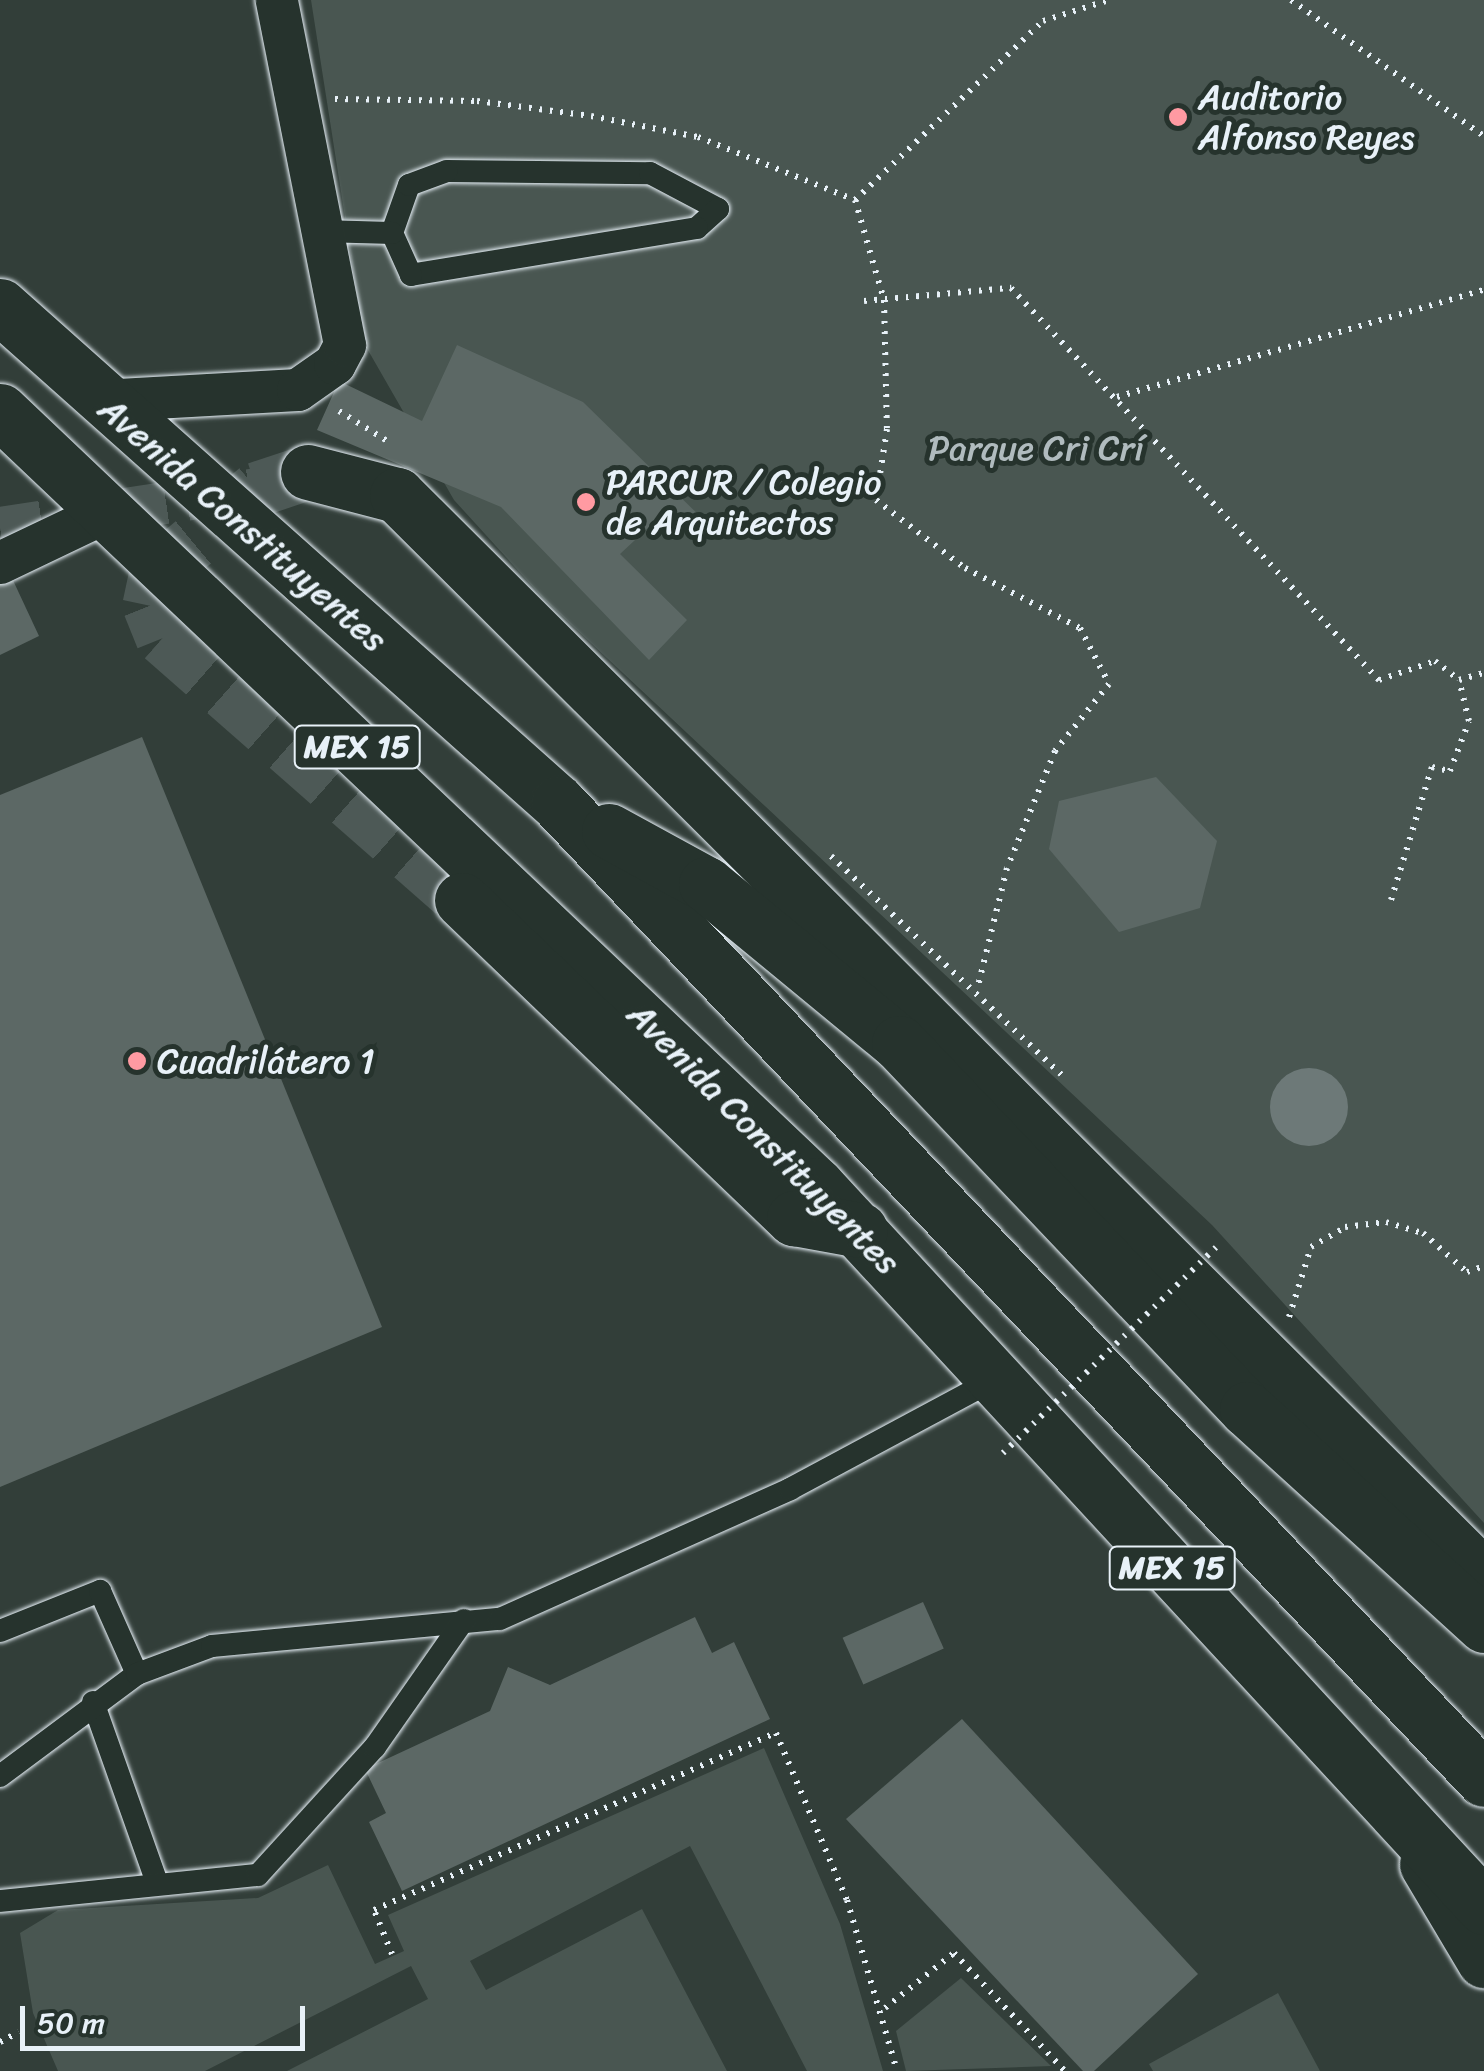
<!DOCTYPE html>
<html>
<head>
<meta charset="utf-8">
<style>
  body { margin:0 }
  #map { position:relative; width:1484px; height:2071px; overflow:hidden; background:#323e39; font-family:Sriracha,sans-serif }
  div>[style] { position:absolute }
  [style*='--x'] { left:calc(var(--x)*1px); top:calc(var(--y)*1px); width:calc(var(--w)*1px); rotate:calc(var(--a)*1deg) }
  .green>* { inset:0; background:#495651 }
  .water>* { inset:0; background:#6d7978 }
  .round { border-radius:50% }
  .building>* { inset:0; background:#5c6865; transform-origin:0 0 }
  .street-tunnel>* { height:42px; margin-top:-21px; transform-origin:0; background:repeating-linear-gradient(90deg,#4d5956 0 42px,transparent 0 63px) }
  .highway-tunnel>* { height:55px; margin-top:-27.5px; transform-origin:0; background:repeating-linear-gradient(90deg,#4d5956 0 55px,transparent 0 83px) }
  .path>* { height:6px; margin-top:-3px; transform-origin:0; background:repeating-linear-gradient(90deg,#e8f1f8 0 2.5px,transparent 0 10.5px) }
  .roads { filter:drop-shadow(0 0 2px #e8f1f8) drop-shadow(0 0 2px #e8f1f8) }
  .lane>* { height:22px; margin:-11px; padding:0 11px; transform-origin:11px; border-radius:11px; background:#26332d }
  .street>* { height:42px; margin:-21px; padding:0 21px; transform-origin:21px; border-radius:21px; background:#26332d }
  .secondary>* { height:55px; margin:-27.5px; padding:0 27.5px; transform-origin:27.5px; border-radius:27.5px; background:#26332d }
  .highway>* { height:55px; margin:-27.5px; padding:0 27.5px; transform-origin:27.5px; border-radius:27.5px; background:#26332d }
  .path-bridge>* { height:6px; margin-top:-3px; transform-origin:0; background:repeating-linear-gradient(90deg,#e8f1f8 0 2.5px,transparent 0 10.5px) }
  .dots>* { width:28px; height:28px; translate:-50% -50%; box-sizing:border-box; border:5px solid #26332d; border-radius:50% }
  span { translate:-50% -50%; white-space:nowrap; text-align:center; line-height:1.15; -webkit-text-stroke:10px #26332d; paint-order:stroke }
  .shield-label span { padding:2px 8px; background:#26332d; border:2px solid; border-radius:8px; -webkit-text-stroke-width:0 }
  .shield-label { font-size:32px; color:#e8f1f8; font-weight:700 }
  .poi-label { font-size:35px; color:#e8f1f8 }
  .left { translate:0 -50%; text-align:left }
  .park-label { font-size:35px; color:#b0bbbe }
  .street-label { font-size:35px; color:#e8f1f8 }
  .scale { position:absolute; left:20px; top:2006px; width:285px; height:45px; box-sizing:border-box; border:5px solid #e8f1f8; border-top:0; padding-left:12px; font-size:30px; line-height:35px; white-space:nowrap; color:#e8f1f8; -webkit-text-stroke:8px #26332d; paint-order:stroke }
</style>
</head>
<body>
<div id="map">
  <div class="green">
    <div style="clip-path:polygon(311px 0,1484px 0,1484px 1523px,1212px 1225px,544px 599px,454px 500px,365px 345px)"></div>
    <div style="clip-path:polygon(764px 1748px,840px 1924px,883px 2071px,807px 2071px,690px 1846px,470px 1961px,486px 1990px,642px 1909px,727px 2071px,287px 2071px,428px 1999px,411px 1966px,205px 2071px,58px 2071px,33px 2013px,20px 1933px,58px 1910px,258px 1898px,328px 1865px,375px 1964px,404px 1951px,388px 1915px)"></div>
    <div style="clip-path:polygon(961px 1978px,1051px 2066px,906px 2071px,896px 2031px)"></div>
    <div style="clip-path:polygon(1278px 1993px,1320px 2071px,1153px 2071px,1149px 2064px)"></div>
  </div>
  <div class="water">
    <div class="round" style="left:1270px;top:1068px;width:78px;height:78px"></div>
  </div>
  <div class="building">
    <div style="clip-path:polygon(457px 345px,583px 402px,708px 524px,693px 539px,664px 513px,620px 554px,687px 620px,649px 660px,501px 507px,317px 430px,339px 381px,422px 421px)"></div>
    <div style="clip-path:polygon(4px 561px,39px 636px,0 655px,0 563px)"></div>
    <div style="clip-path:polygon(142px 737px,382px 1327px,0 1487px,0 795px)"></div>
    <div style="clip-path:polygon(1156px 777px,1217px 841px,1200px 908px,1119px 932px,1049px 849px,1059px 801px)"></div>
    <div style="left:923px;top:1602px;width:51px;height:88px;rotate:66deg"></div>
    <div style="clip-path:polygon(695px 1617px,712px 1653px,734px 1642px,770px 1719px,402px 1891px,369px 1822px,386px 1813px,365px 1769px,490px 1711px,508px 1667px,550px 1685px)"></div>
    <div style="clip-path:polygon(962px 1719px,1198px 1974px,1094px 2071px,1083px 2071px,846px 1819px)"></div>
  </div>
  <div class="street-tunnel">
    <div style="--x:0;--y:528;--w:260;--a:-8.6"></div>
  </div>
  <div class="highway-tunnel">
    <div style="--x:308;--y:472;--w:54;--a:161.6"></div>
    <div style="--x:257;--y:489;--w:130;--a:140.3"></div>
    <div style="--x:157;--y:572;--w:34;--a:102"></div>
    <div style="--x:150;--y:605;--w:35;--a:68"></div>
    <div style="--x:163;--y:637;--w:398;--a:41.3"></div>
  </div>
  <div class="path">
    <div style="--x:1291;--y:0;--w:236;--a:35.2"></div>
    <div style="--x:335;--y:99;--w:142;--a:0.8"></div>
    <div style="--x:477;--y:101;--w:115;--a:7.5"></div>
    <div style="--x:591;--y:116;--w:109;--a:11.1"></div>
    <div style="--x:698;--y:137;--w:169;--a:21.9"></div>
    <div style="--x:855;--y:200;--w:260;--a:-43.6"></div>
    <div style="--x:1043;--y:21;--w:69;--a:-17.7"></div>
    <div style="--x:855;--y:200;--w:104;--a:73.8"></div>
    <div style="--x:884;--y:300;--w:129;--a:88.7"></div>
    <div style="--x:887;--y:429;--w:72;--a:98.8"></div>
    <div style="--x:876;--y:500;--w:112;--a:37.4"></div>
    <div style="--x:965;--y:568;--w:130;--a:27.6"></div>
    <div style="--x:1080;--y:628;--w:63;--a:62.6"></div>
    <div style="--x:1109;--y:684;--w:86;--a:128.9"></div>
    <div style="--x:1055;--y:751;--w:126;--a:112.3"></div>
    <div style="--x:1007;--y:868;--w:122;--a:103.8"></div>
    <div style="--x:864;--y:301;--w:148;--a:-5.1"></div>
    <div style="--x:1011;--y:288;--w:538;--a:46.81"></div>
    <div style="--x:1379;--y:680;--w:59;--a:-18.7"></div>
    <div style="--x:1435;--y:661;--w:31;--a:38"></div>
    <div style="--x:1459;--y:680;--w:26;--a:-16"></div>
    <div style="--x:1117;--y:397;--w:382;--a:-16.3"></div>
    <div style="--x:339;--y:411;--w:62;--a:31.9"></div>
    <div style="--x:831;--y:856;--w:325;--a:43.5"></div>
    <div style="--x:1391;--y:900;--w:139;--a:-72.9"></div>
    <div style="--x:1432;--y:767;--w:18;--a:13"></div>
    <div style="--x:1450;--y:771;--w:53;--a:-69.2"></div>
    <div style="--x:1469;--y:721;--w:42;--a:-103.7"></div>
    <div style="--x:1289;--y:1317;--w:73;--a:-72.6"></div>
    <div style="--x:1311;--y:1247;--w:39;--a:-30"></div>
    <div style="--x:1345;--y:1227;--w:41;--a:-7"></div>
    <div style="--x:1386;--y:1222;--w:39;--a:17"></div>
    <div style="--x:1423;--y:1233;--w:59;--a:41.6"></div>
    <div style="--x:1467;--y:1272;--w:18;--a:-19"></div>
    <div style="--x:392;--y:1954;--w:48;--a:-112.2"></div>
    <div style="--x:374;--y:1910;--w:439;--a:-23.8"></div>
    <div style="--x:776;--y:1733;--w:181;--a:67"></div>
    <div style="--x:847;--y:1900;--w:178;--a:73.7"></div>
    <div style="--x:885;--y:2008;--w:88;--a:-38.6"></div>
    <div style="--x:954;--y:1953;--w:162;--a:46.8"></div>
    <div style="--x:0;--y:2042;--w:21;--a:-28"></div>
  </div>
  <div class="roads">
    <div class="lane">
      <div style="--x:447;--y:171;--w:203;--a:0.6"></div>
      <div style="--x:650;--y:173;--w:77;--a:27.9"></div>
      <div style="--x:718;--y:209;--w:28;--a:138"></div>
      <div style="--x:697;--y:228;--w:290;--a:170.7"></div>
      <div style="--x:411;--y:275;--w:46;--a:-114.3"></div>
      <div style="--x:392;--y:233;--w:51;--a:-70.5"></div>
      <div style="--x:409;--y:185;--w:40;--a:-20.2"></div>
      <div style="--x:321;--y:231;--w:71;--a:1.6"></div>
      <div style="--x:0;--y:1631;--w:108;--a:-21.8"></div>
      <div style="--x:100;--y:1591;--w:91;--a:66"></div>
      <div style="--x:93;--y:1702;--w:192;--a:70.5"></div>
      <div style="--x:0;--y:1776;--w:171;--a:-36.7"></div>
      <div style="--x:137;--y:1674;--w:80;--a:-20.5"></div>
      <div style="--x:212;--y:1646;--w:289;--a:-5.4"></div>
      <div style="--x:500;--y:1619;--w:318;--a:-24.1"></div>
      <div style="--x:790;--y:1489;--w:235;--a:-28.2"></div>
      <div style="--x:0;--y:1901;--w:259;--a:-5.8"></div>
      <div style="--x:258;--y:1875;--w:173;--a:-47.6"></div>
      <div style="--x:375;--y:1747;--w:155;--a:-55"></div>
    </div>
    <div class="street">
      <div style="--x:101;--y:401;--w:197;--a:-3.2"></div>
      <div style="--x:298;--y:390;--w:45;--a:-35.1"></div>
      <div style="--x:335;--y:364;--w:21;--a:-62"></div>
      <div style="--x:345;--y:345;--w:352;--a:-101.2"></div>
      <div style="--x:0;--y:563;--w:121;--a:-25.5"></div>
    </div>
    <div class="secondary">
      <div style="--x:1427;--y:1864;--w:112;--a:59.3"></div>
    </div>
    <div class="highway">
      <div style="--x:0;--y:306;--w:747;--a:41.69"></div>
      <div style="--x:558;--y:803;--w:1345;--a:46.51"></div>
      <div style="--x:0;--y:411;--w:1125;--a:43.49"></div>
      <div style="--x:816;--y:1185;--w:984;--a:47.22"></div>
      <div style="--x:308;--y:472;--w:92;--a:14.5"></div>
      <div style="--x:397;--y:495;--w:1534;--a:44.87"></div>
      <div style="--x:609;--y:831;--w:111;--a:28.7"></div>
      <div style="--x:706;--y:884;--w:250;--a:39.5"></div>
      <div style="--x:899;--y:1043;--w:505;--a:46.44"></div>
      <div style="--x:1247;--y:1409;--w:321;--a:42.3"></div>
      <div style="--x:462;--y:900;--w:460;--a:43.8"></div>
      <div style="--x:794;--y:1218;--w:67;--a:10.3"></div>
    </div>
  </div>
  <div class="path-bridge">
    <div style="--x:1003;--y:1453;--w:296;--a:-44"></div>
  </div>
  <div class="dots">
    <div style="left:1178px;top:117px;background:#ff9aa2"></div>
    <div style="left:586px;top:502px;background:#ff9aa2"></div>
    <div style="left:137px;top:1061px;background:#ff9aa2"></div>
  </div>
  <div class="shield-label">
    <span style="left:357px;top:747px">MEX 15</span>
    <span style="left:1172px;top:1568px">MEX 15</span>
  </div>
  <div class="poi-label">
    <span class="left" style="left:1198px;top:117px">Auditorio<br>Alfonso Reyes</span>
    <span class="left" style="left:606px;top:502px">PARCUR / Colegio<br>de Arquitectos</span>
    <span class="left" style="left:157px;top:1061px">Cuadrilátero 1</span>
  </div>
  <div class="park-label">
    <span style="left:1036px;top:448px">Parque Cri Crí</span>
  </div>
  <div class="street-label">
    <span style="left:243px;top:524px;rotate:41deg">Avenida Constituyentes</span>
    <span style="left:764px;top:1138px;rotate:45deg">Avenida Constituyentes</span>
  </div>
  <div class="scale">50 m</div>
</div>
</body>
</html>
